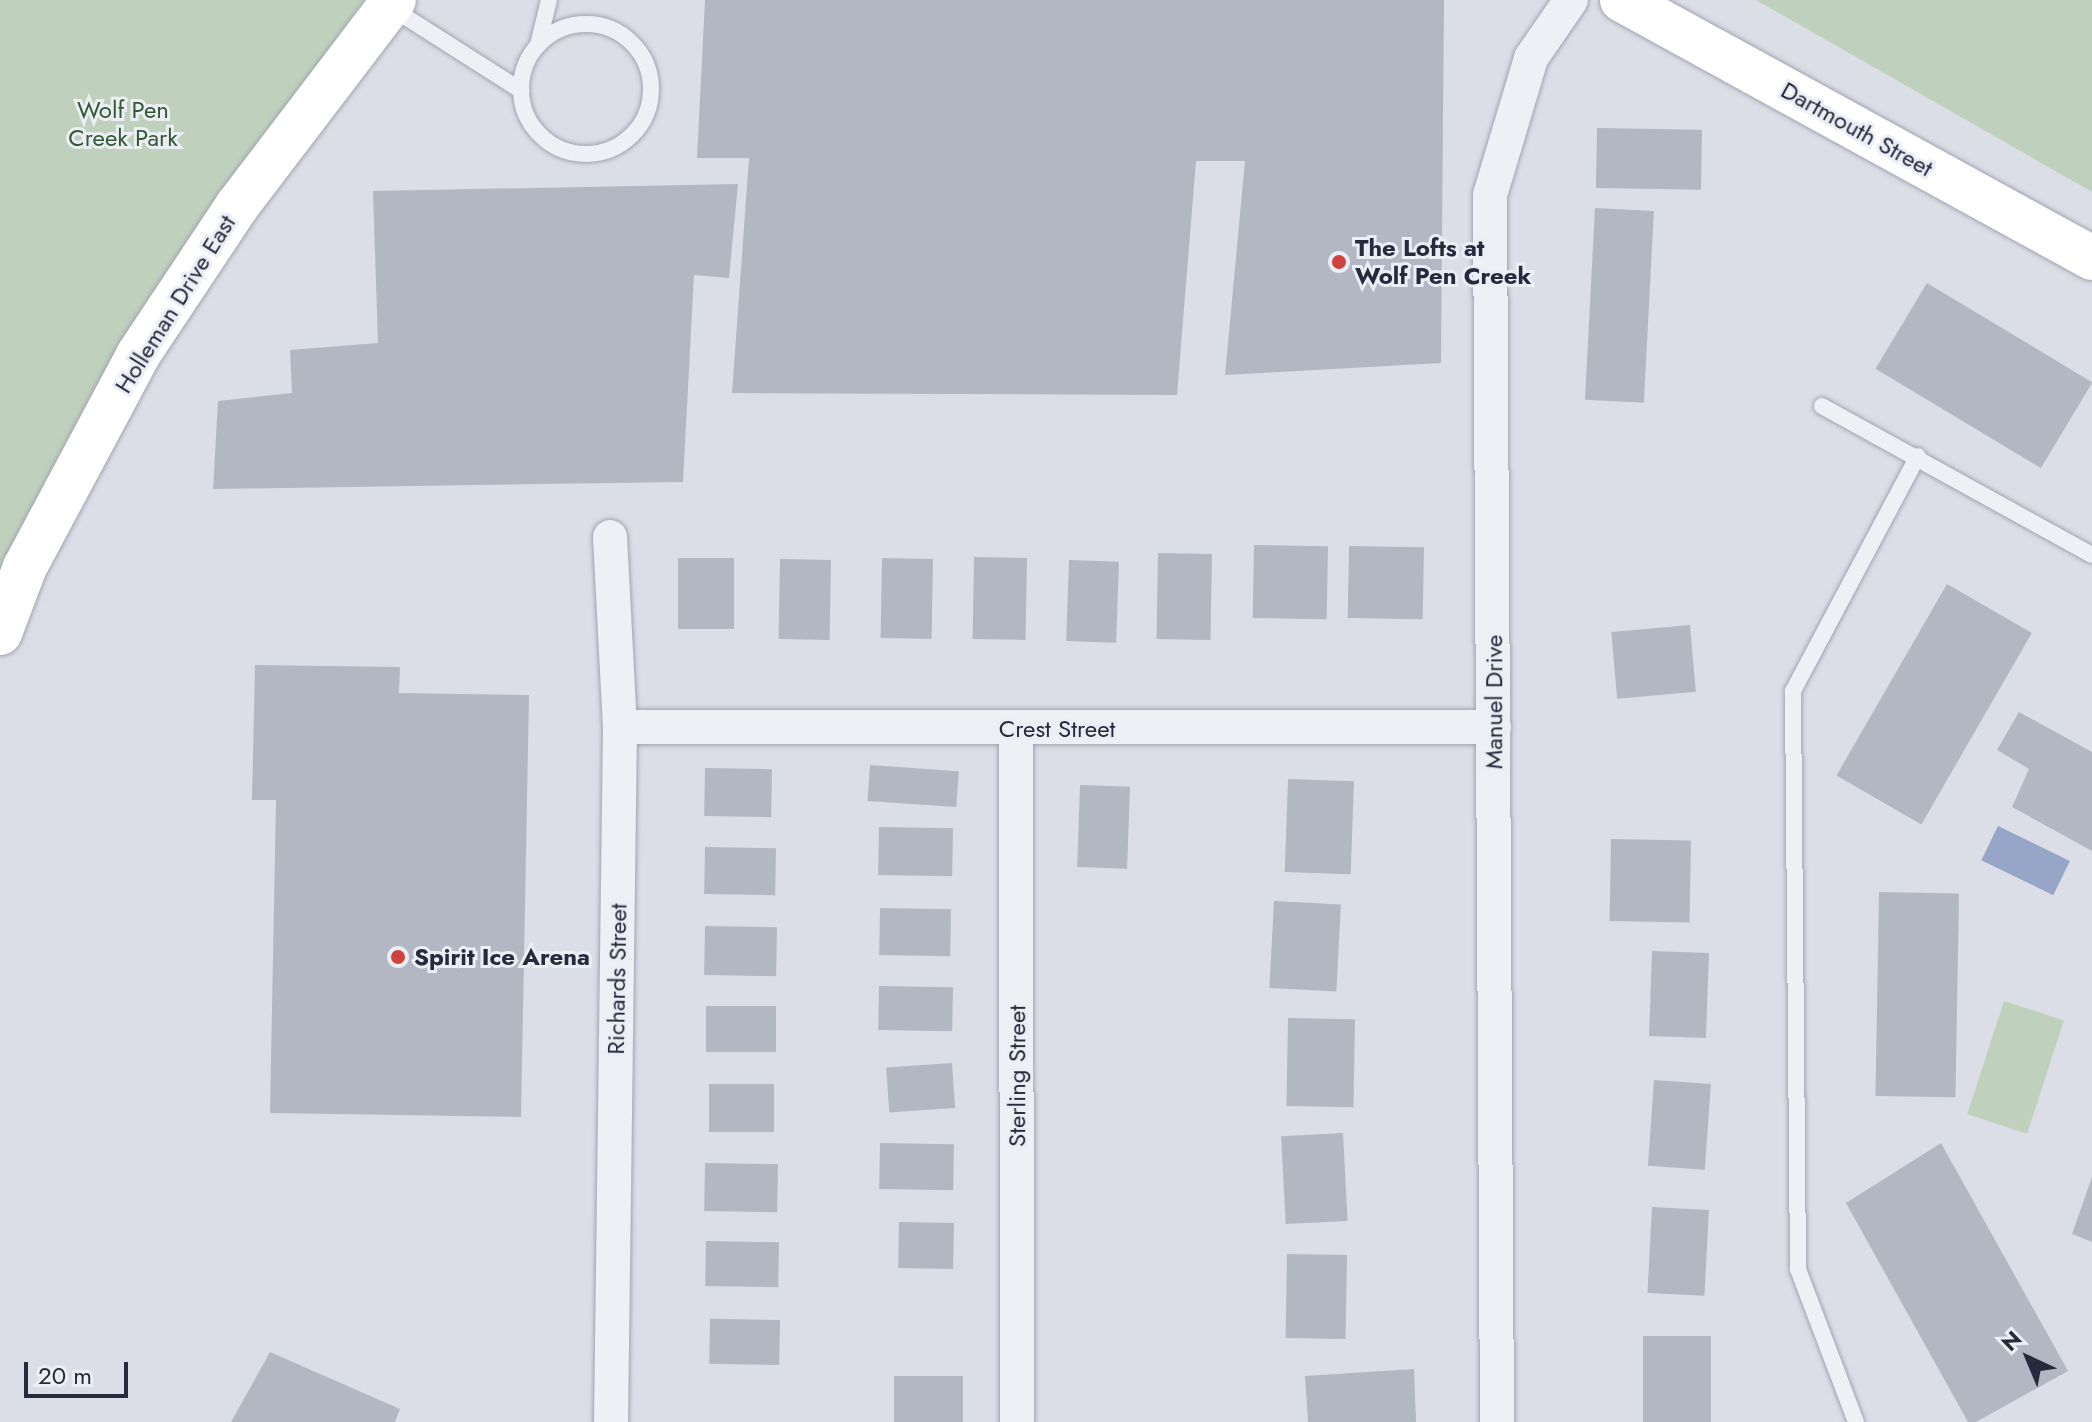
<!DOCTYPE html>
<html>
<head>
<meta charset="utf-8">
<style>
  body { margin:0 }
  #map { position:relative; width:2092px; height:1422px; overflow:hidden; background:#dcdee7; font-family:Jost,sans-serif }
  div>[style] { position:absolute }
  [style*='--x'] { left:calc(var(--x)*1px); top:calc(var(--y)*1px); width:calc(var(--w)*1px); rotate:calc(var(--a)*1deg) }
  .green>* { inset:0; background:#bfd1bd; transform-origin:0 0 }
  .water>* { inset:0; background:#96a5c8; transform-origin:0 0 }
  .building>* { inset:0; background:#b3b7c4; transform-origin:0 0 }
  .roads { filter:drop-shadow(0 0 2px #a2a4b1) drop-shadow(0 0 2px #a2a4b1) }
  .lane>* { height:16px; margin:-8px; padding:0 8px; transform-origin:8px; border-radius:8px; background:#eff0f5 }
  .lane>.ring { margin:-8px; padding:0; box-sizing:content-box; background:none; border:16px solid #eff0f5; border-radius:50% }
  .street>* { height:34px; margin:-17px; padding:0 17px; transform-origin:17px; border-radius:17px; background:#eff0f5 }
  .secondary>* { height:44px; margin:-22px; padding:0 22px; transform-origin:22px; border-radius:22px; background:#fff }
  .dots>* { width:22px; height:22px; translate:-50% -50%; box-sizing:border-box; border:4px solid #ebeef5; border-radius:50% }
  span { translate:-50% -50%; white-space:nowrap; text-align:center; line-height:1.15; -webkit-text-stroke:6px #ebeef5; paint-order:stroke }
  .park-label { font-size:24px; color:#335933 }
  .street-label { font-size:24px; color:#262a3d }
  .poi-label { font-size:24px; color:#262a3d; font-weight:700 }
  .left { translate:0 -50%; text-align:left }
  .north { position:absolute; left:1988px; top:1318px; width:80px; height:80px; -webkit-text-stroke:6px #ebeef5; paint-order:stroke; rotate:316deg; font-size:22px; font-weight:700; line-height:32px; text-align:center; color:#262a3d }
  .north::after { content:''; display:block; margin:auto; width:28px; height:36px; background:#262a3d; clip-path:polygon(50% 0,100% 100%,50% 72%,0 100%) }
  .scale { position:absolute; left:24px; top:1362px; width:104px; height:36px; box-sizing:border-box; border:4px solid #262a3d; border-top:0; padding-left:10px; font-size:24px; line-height:28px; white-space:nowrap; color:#262a3d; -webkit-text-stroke:6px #ebeef5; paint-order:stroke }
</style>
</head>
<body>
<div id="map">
  <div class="green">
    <div style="clip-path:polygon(0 0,364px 0,144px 307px,0 569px)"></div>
    <div style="clip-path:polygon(1756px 0,2092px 0,2092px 192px)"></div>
    <div style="left:2004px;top:1001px;width:63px;height:119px;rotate:18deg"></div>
  </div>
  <div class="water">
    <div style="left:1998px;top:826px;width:80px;height:38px;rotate:26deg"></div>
  </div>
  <div class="building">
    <div style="clip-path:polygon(705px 0,1444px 0,1441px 363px,1225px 375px,1245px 161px,1196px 161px,1177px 395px,732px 393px,749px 158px,697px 158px)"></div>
    <div style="left:1597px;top:128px;width:105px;height:60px;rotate:1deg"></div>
    <div style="clip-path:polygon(738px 184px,729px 278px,694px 275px,683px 482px,213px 489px,218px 401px,292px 393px,290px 350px,378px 343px,373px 191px)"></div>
    <div style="left:1595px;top:208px;width:59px;height:192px;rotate:3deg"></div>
    <div style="left:1927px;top:283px;width:193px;height:100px;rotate:31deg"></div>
    <div style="left:1254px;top:545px;width:74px;height:73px;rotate:1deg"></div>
    <div style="left:1349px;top:546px;width:75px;height:72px;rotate:1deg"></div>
    <div style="left:1158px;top:553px;width:54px;height:86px;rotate:1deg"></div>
    <div style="left:974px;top:557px;width:53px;height:82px;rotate:1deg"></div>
    <div style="left:678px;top:558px;width:56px;height:71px"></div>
    <div style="left:882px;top:558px;width:51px;height:80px;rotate:1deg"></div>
    <div style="left:780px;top:559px;width:51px;height:80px;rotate:1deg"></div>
    <div style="left:1069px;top:560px;width:50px;height:81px;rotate:2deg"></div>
    <div style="left:1947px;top:584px;width:98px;height:221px;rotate:30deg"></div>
    <div style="left:1690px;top:625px;width:67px;height:79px;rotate:85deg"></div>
    <div style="clip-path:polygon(255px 665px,400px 667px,399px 693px,529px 695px,521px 1117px,270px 1113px,276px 800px,252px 800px)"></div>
    <div style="clip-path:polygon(2019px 712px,2092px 752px,2092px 851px,2012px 807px,2029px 769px,1997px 750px)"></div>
    <div style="left:870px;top:765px;width:89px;height:36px;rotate:4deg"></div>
    <div style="left:705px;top:768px;width:67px;height:48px;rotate:1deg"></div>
    <div style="left:1288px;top:779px;width:66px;height:93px;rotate:2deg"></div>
    <div style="left:1080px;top:785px;width:50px;height:82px;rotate:2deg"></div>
    <div style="left:879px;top:827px;width:74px;height:48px;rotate:1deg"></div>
    <div style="left:1611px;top:839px;width:80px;height:82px;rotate:1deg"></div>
    <div style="left:705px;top:847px;width:71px;height:47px;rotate:1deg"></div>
    <div style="left:1879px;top:892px;width:80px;height:204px;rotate:1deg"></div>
    <div style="left:1274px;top:901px;width:67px;height:87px;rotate:3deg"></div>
    <div style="left:880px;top:908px;width:71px;height:47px;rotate:1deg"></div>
    <div style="left:705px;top:926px;width:72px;height:49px;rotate:1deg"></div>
    <div style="left:1652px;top:951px;width:57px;height:85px;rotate:2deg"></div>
    <div style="left:879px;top:986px;width:74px;height:44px;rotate:1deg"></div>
    <div style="left:706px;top:1006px;width:70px;height:46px"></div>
    <div style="left:1288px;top:1018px;width:67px;height:88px;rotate:1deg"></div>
    <div style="left:952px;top:1063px;width:45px;height:66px;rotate:86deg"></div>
    <div style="left:1654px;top:1080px;width:57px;height:86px;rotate:4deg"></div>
    <div style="left:709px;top:1084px;width:65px;height:48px"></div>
    <div style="left:1343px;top:1133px;width:88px;height:62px;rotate:87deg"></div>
    <div style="left:880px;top:1143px;width:74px;height:46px;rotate:1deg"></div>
    <div style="clip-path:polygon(1941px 1143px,2068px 1371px,1976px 1422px,1968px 1422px,1846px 1203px)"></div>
    <div style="left:705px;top:1163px;width:73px;height:48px;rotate:1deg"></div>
    <div style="clip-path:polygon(2092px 1177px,2092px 1242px,2072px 1234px)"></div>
    <div style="left:1652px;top:1207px;width:57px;height:86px;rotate:3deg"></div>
    <div style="left:899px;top:1222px;width:55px;height:46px;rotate:1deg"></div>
    <div style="left:706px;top:1241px;width:73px;height:45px;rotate:1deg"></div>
    <div style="left:1287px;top:1254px;width:60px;height:84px;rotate:1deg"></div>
    <div style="left:780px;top:1320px;width:45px;height:70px;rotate:91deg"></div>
    <div style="left:1643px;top:1336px;width:68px;height:86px"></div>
    <div style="clip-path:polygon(270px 1352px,400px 1409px,395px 1422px,231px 1422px)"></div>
    <div style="clip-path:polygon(1414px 1369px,1416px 1422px,1308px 1422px,1305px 1376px)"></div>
    <div style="left:894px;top:1376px;width:69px;height:46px"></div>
  </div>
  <div class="roads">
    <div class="lane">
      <div style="--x:390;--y:7;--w:156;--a:32.5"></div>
      <div class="ring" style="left:521px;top:24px;width:114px;height:114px"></div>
      <div style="--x:538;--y:45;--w:46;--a:-76.3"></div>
      <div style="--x:1822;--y:406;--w:308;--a:28.9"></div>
      <div style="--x:1856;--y:1422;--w:164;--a:-110.8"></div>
      <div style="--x:1798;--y:1269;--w:578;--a:-90.5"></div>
      <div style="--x:1793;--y:691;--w:266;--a:-62"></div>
    </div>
    <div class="street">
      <div style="--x:610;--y:537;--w:190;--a:87"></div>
      <div style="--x:620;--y:727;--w:695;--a:90.74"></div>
      <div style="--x:620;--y:727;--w:874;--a:0"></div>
      <div style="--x:1016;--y:730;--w:692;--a:89.92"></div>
      <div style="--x:1497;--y:1422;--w:1227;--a:-90.33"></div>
      <div style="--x:1490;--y:195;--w:143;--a:-73.3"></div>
      <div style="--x:1531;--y:58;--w:70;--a:-55.4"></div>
    </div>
    <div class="secondary">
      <div style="--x:1622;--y:0;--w:536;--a:28.76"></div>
      <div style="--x:0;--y:633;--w:71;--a:-69.3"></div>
      <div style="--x:25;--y:567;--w:240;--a:-61.9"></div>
      <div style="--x:138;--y:355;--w:179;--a:-56.4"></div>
      <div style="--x:237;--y:206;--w:259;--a:-52.7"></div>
    </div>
  </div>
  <div class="dots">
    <div style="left:1339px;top:262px;background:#d0423d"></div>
    <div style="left:398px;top:957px;background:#d0423d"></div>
  </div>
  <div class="park-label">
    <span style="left:123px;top:124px">Wolf Pen<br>Creek Park</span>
  </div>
  <div class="street-label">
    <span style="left:1857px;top:129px;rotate:29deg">Dartmouth Street</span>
    <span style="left:175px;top:304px;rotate:-58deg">Holleman Drive East</span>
    <span style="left:1494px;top:702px;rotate:-90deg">Manuel Drive</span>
    <span style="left:1057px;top:729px">Crest Street</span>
    <span style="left:617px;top:979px;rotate:-89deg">Richards Street</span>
    <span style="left:1017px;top:1076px;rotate:-90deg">Sterling Street</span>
  </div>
  <div class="poi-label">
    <span class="left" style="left:1355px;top:262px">The Lofts at<br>Wolf Pen Creek</span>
    <span class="left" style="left:414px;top:957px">Spirit Ice Arena</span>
  </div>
  <div class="north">N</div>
  <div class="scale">20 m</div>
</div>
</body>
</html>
